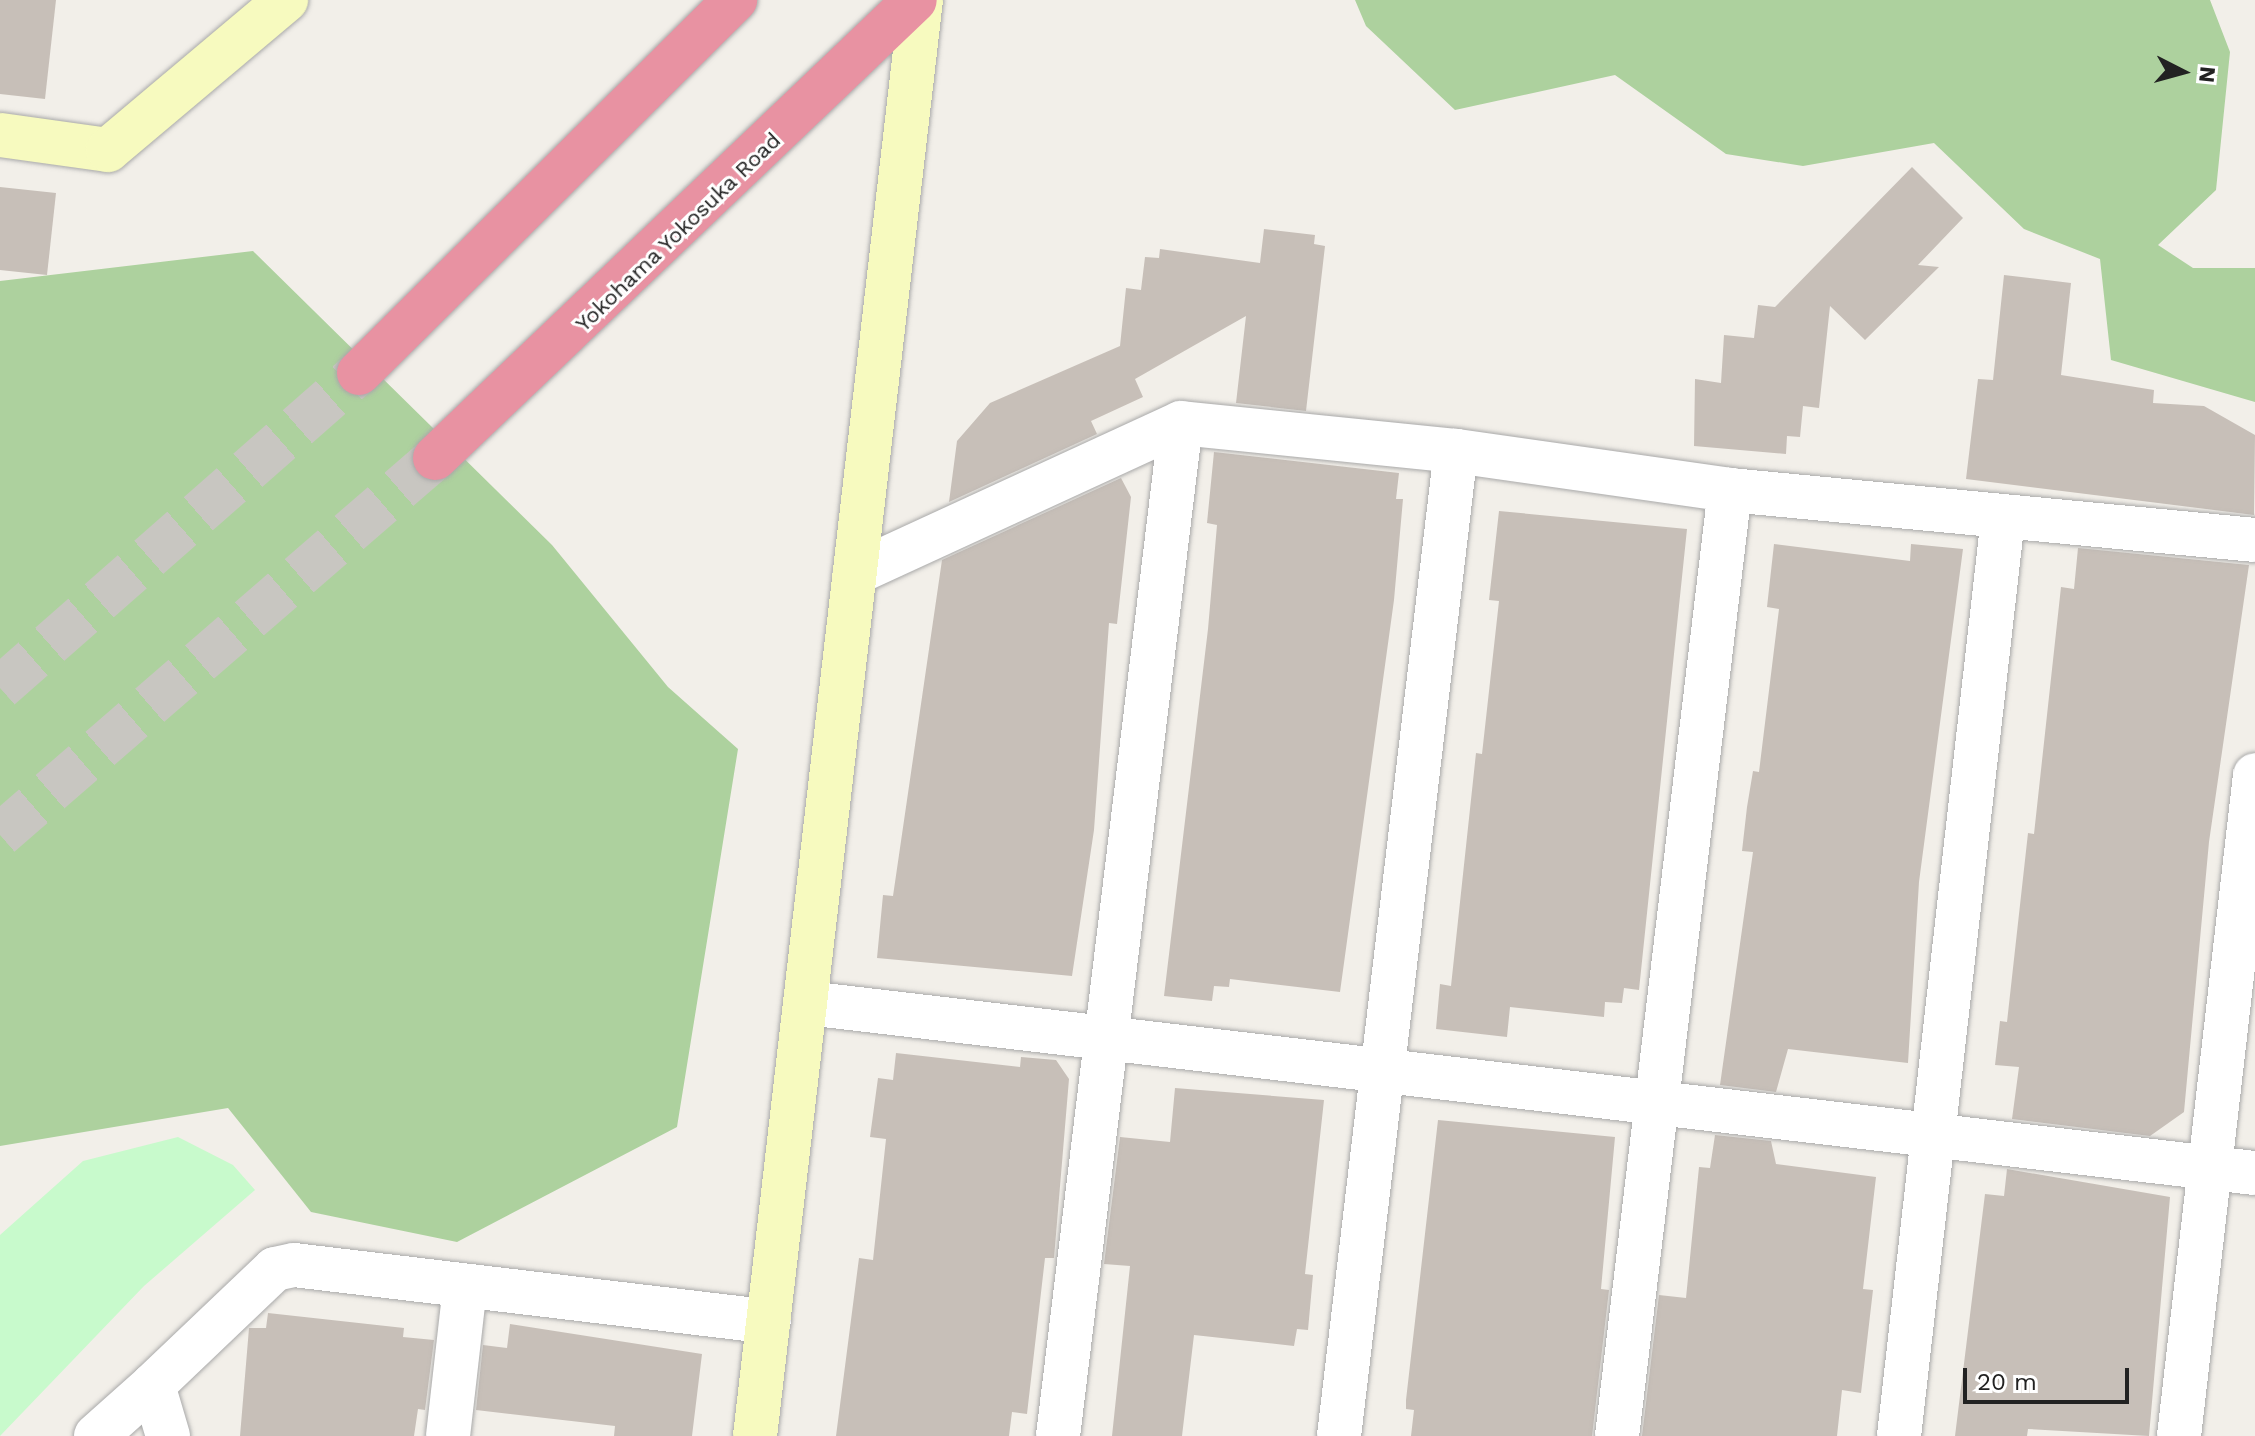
<!DOCTYPE html>
<html>
<head>
<meta charset="utf-8">
<style>
  body { margin:0 }
  #map { position:relative; width:2255px; height:1436px; overflow:hidden; background:#f2efe9; font-family:"Work Sans",sans-serif }
  div>[style] { position:absolute }
  [style*='--x'] { left:calc(var(--x)*1px); top:calc(var(--y)*1px); width:calc(var(--w)*1px); rotate:calc(var(--a)*1deg) }
  .forest>* { inset:0; background:#add19e }
  .park>* { inset:0; background:#c8facc }
  .building>* { inset:0; background:#c7bfb8 }
  .highway-tunnel>* { height:44px; margin-top:-22px; transform-origin:0; background:repeating-linear-gradient(90deg,#c8c6c1 0 44px,transparent 0 66px) }
  .roads { filter:drop-shadow(0 0 2px #a9a9a9) drop-shadow(0 0 2px #a9a9a9) }
  .street>* { height:44px; margin:-22px; padding:0 22px; transform-origin:22px; border-radius:22px; background:#fff }
  .secondary>* { height:44px; margin:-22px; padding:0 22px; transform-origin:22px; border-radius:22px; background:#f7fabf }
  .highway>* { height:44px; margin:-22px; padding:0 22px; transform-origin:22px; border-radius:22px; background:#e892a2 }
  span { translate:-50% -50%; white-space:nowrap; text-align:center; line-height:1.15; -webkit-text-stroke:6px #fff; paint-order:stroke }
  .street-label { font-size:22px; color:#222 }
  .north { position:absolute; left:2143px; top:32px; width:80px; height:80px; -webkit-text-stroke:6px #fff; paint-order:stroke; rotate:96deg; font-size:22px; font-weight:700; line-height:32px; text-align:center; color:#222 }
  .north::after { content:''; display:block; margin:auto; width:28px; height:36px; background:#222; clip-path:polygon(50% 0,100% 100%,50% 72%,0 100%) }
  .scale { position:absolute; left:1963px; top:1368px; width:166px; height:36px; box-sizing:border-box; border:4px solid #222; border-top:0; padding-left:10px; font-size:24px; line-height:28px; white-space:nowrap; color:#222; -webkit-text-stroke:6px #fff; paint-order:stroke }
</style>
</head>
<body>
<div id="map">
  <div class="forest">
    <div style="clip-path:polygon(1355px 0,2210px 0,2230px 52px,2216px 190px,2158px 245px,2193px 268px,2255px 268px,2255px 402px,2111px 360px,2100px 259px,2024px 229px,1934px 143px,1803px 166px,1726px 154px,1615px 75px,1455px 110px,1366px 26px)"></div>
    <div style="clip-path:polygon(253px 251px,552px 545px,668px 687px,738px 749px,677px 1127px,457px 1242px,311px 1212px,228px 1108px,0 1146px,0 281px)"></div>
  </div>
  <div class="park">
    <div style="clip-path:polygon(178px 1137px,233px 1165px,255px 1190px,144px 1286px,0 1436px,0 1235px,83px 1161px)"></div>
  </div>
  <div class="building">
    <div style="clip-path:polygon(0 0,56px 0,45px 99px,0 94px)"></div>
    <div style="clip-path:polygon(1912px 167px,1963px 218px,1918px 265px,1939px 267px,1865px 340px,1830px 306px,1819px 408px,1803px 406px,1800px 437px,1787px 436px,1786px 454px,1694px 446px,1695px 379px,1721px 383px,1724px 335px,1754px 338px,1758px 305px,1775px 307px)"></div>
    <div style="clip-path:polygon(0 187px,56px 193px,47px 275px,0 270px)"></div>
    <div style="clip-path:polygon(1264px 229px,1315px 235px,1314px 244px,1325px 246px,1306px 411px,1236px 403px,1246px 316px,1135px 379px,1143px 397px,1091px 421px,1097px 434px,949px 502px,957px 441px,990px 403px,1120px 346px,1126px 288px,1141px 290px,1145px 257px,1159px 258px,1160px 249px,1260px 263px)"></div>
    <div style="clip-path:polygon(2004px 275px,2071px 283px,2061px 375px,2154px 390px,2153px 403px,2204px 406px,2255px 435px,2254px 515px,1966px 479px,1978px 379px,1993px 380px)"></div>
    <div style="clip-path:polygon(1214px 452px,1399px 473px,1396px 499px,1403px 499px,1394px 600px,1340px 992px,1230px 979px,1229px 987px,1214px 986px,1212px 1001px,1164px 996px,1208px 629px,1217px 525px,1207px 523px)"></div>
    <div style="clip-path:polygon(1121px 478px,1131px 497px,1117px 624px,1109px 623px,1094px 830px,1072px 976px,877px 958px,883px 895px,893px 896px,942px 560px)"></div>
    <div style="clip-path:polygon(1499px 511px,1687px 529px,1639px 990px,1624px 988px,1622px 1003px,1605px 1002px,1604px 1017px,1510px 1007px,1507px 1037px,1436px 1029px,1440px 984px,1451px 986px,1476px 753px,1482px 754px,1499px 601px,1489px 600px)"></div>
    <div style="clip-path:polygon(1774px 544px,1910px 561px,1911px 544px,1963px 549px,1919px 882px,1908px 1063px,1788px 1049px,1776px 1092px,1720px 1085px,1753px 852px,1742px 851px,1747px 807px,1753px 771px,1759px 772px,1779px 609px,1767px 607px)"></div>
    <div style="clip-path:polygon(2078px 548px,2249px 565px,2209px 842px,2184px 1112px,2150px 1136px,2012px 1119px,2019px 1067px,1995px 1065px,2000px 1021px,2007px 1022px,2028px 833px,2034px 834px,2061px 587px,2074px 589px)"></div>
    <div style="clip-path:polygon(896px 1053px,1020px 1067px,1021px 1057px,1056px 1060px,1069px 1079px,1054px 1258px,1045px 1258px,1027px 1414px,1012px 1412px,1009px 1436px,836px 1436px,859px 1258px,873px 1260px,886px 1139px,870px 1137px,878px 1078px,893px 1080px)"></div>
    <div style="clip-path:polygon(1175px 1088px,1324px 1100px,1305px 1274px,1313px 1275px,1308px 1330px,1297px 1329px,1294px 1346px,1194px 1335px,1182px 1436px,1112px 1436px,1130px 1266px,1104px 1264px,1120px 1137px,1170px 1142px)"></div>
    <div style="clip-path:polygon(1438px 1120px,1615px 1137px,1601px 1289px,1609px 1290px,1592px 1436px,1411px 1436px,1414px 1410px,1406px 1409px,1406px 1400px)"></div>
    <div style="clip-path:polygon(1715px 1135px,1771px 1141px,1776px 1164px,1876px 1177px,1863px 1289px,1873px 1290px,1861px 1393px,1842px 1390px,1837px 1436px,1642px 1436px,1659px 1295px,1686px 1298px,1699px 1167px,1710px 1168px)"></div>
    <div style="clip-path:polygon(2007px 1169px,2170px 1197px,2149px 1436px,2028px 1429px,2027px 1436px,1955px 1436px,1985px 1194px,2004px 1196px)"></div>
    <div style="clip-path:polygon(268px 1313px,404px 1328px,403px 1337px,434px 1340px,425px 1410px,418px 1409px,414px 1436px,240px 1436px,249px 1328px,266px 1328px)"></div>
    <div style="clip-path:polygon(510px 1324px,702px 1354px,692px 1436px,614px 1436px,615px 1426px,476px 1410px,483px 1345px,507px 1348px)"></div>
  </div>
  <div class="highway-tunnel">
    <div style="--x:0;--y:688;--w:478;--a:-41.3"></div>
    <div style="--x:0;--y:835;--w:576;--a:-40.91"></div>
  </div>
  <div class="roads">
    <div class="street">
      <div style="--x:855;--y:573;--w:359;--a:-24.7"></div>
      <div style="--x:1181;--y:423;--w:276;--a:5.8"></div>
      <div style="--x:1456;--y:451;--w:277;--a:8.1"></div>
      <div style="--x:1730;--y:490;--w:527;--a:5.44"></div>
      <div style="--x:807;--y:1003;--w:1458;--a:6.7"></div>
      <div style="--x:96;--y:1436;--w:76;--a:-41.8"></div>
      <div style="--x:168;--y:1436;--w:53;--a:-106.4"></div>
      <div style="--x:153;--y:1385;--w:168;--a:-43.6"></div>
      <div style="--x:275;--y:1269;--w:19;--a:-12"></div>
      <div style="--x:294;--y:1265;--w:478;--a:6.8"></div>
      <div style="--x:448;--y:1436;--w:151;--a:-83.5"></div>
      <div style="--x:1058;--y:1436;--w:1020;--a:-83.08"></div>
      <div style="--x:1339;--y:1436;--w:992;--a:-83.23"></div>
      <div style="--x:1617;--y:1436;--w:953;--a:-83.19"></div>
      <div style="--x:1899;--y:1436;--w:925;--a:-83.54"></div>
      <div style="--x:2179;--y:1436;--w:665;--a:-83.44"></div>
    </div>
    <div class="secondary">
      <div style="--x:0;--y:135;--w:109;--a:7.9"></div>
      <div style="--x:108;--y:150;--w:233;--a:-40.1"></div>
      <div style="--x:755;--y:1436;--w:1446;--a:-83.41"></div>
    </div>
    <div class="highway">
      <div style="--x:359;--y:373;--w:530;--a:-44.77"></div>
      <div style="--x:435;--y:458;--w:663;--a:-43.66"></div>
    </div>
  </div>
  <div class="street-label">
    <span style="left:678px;top:232px;rotate:-44deg">Yokohama Yokosuka Road</span>
  </div>
  <div class="north">N</div>
  <div class="scale">20 m</div>
</div>
</body>
</html>
